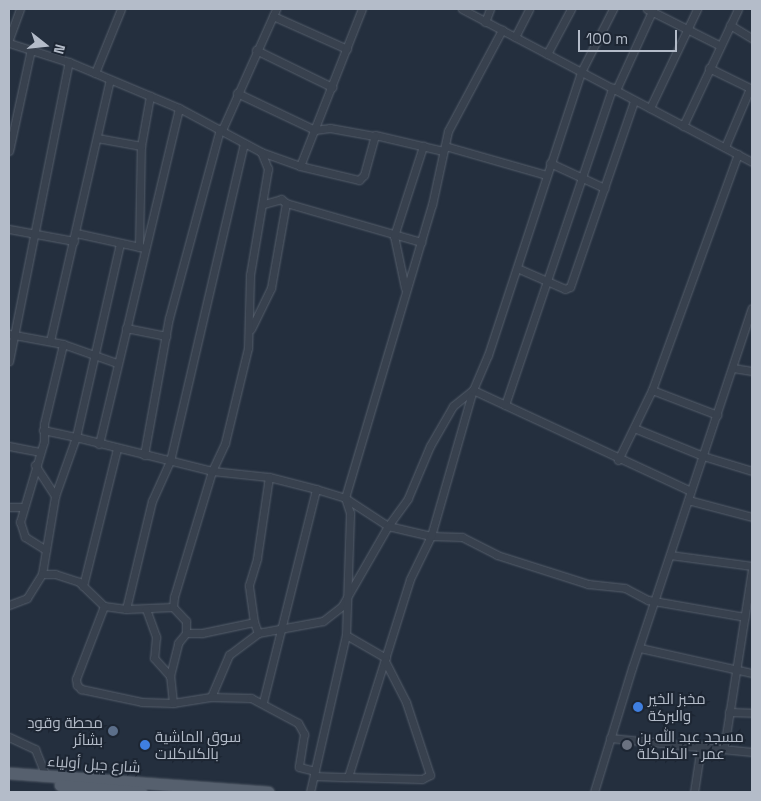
<!DOCTYPE html>
<html>
<head>
<meta charset="utf-8">
<style>
  body { margin:0 }
  #map { position:relative; width:761px; height:801px; overflow:hidden; background:#242f3e; font-family:"Space Grotesk",Cairo,sans-serif }
  div>[style] { position:absolute }
  [style*='--x'] { left:calc(var(--x)*1px); top:calc(var(--y)*1px); width:calc(var(--w)*1px); rotate:calc(var(--a)*1deg) }
  .roads { filter:drop-shadow(0 0 1px #565f6c) drop-shadow(0 0 1px #565f6c) }
  .street>* { height:7px; margin:-3.5px; padding:0 3.5px; transform-origin:3.5px; border-radius:3.5px; background:#38414e }
  .primary>* { height:11px; margin:-5.5px; padding:0 5.5px; transform-origin:5.5px; border-radius:5.5px; background:#56606e }
  .dots>* { width:14px; height:14px; translate:-50% -50%; box-sizing:border-box; border:2px solid #1d2633; border-radius:50% }
  span { translate:-50% -50%; white-space:nowrap; text-align:center; line-height:1.15; -webkit-text-stroke:4px #1d2633; paint-order:stroke }
  .poi-label { font-size:15px; color:#b4bcc9 }
  .left { translate:0 -50%; text-align:left }
  .right { translate:-100% -50%; text-align:right }
  .street-label { font-size:15px; color:#b4bcc9 }
  .frame { position:absolute; inset:0; border:10px solid #b4bcc9; pointer-events:none }
  .north { position:absolute; left:20px; top:20px; width:50px; height:50px; -webkit-text-stroke:4px #1d2633; paint-order:stroke; rotate:106deg; font-size:14px; font-weight:700; line-height:20px; text-align:center; color:#b4bcc9 }
  .north::after { content:''; display:block; margin:auto; width:18px; height:22px; background:#b4bcc9; clip-path:polygon(50% 0,100% 100%,50% 72%,0 100%) }
  .scale { position:absolute; left:578px; top:30px; width:99px; height:22px; box-sizing:border-box; border:2px solid #b4bcc9; border-top:0; padding-left:6px; font-size:15px; line-height:18px; white-space:nowrap; color:#b4bcc9; -webkit-text-stroke:4px #1d2633; paint-order:stroke }
</style>
</head>
<body>
<div id="map">
  <div class="roads">
    <div class="street">
      <div style="--x:462;--y:9;--w:328;--a:27.8"></div>
      <div style="--x:647;--y:9;--w:80;--a:26.6"></div>
      <div style="--x:273;--y:16;--w:81;--a:24"></div>
      <div style="--x:485;--y:22;--w:14;--a:-69"></div>
      <div style="--x:730;--y:25;--w:26;--a:31"></div>
      <div style="--x:515;--y:37;--w:31;--a:-63"></div>
      <div style="--x:9;--y:39;--w:32;--a:-70"></div>
      <div style="--x:9;--y:43;--w:63;--a:17.6"></div>
      <div style="--x:69;--y:62;--w:119;--a:22.7"></div>
      <div style="--x:179;--y:108;--w:93;--a:28.2"></div>
      <div style="--x:261;--y:152;--w:41;--a:19.7"></div>
      <div style="--x:300;--y:166;--w:61;--a:13.3"></div>
      <div style="--x:359;--y:180;--w:7;--a:-45"></div>
      <div style="--x:364;--y:175;--w:41;--a:-74.6"></div>
      <div style="--x:375;--y:135;--w:70;--a:13.2"></div>
      <div style="--x:256;--y:50;--w:85;--a:26"></div>
      <div style="--x:547;--y:54;--w:51;--a:-61.9"></div>
      <div style="--x:709;--y:68;--w:48;--a:26"></div>
      <div style="--x:95;--y:73;--w:69;--a:-67.9"></div>
      <div style="--x:616;--y:90;--w:89;--a:-65.4"></div>
      <div style="--x:237;--y:93;--w:86;--a:25.4"></div>
      <div style="--x:315;--y:130;--w:15;--a:-8"></div>
      <div style="--x:330;--y:128;--w:45;--a:10.3"></div>
      <div style="--x:650;--y:108;--w:110;--a:-64.6"></div>
      <div style="--x:683;--y:126;--w:129;--a:-64.8"></div>
      <div style="--x:222;--y:130;--w:133;--a:-65.9"></div>
      <div style="--x:97;--y:138;--w:45;--a:10.3"></div>
      <div style="--x:445;--y:146;--w:105;--a:16"></div>
      <div style="--x:725;--y:147;--w:64;--a:-67"></div>
      <div style="--x:9;--y:151;--w:104;--a:-77.8"></div>
      <div style="--x:550;--y:163;--w:60;--a:24.8"></div>
      <div style="--x:300;--y:166;--w:169;--a:-68.5"></div>
      <div style="--x:264;--y:204;--w:18;--a:-16"></div>
      <div style="--x:281;--y:199;--w:6;--a:39"></div>
      <div style="--x:286;--y:203;--w:141;--a:16.1"></div>
      <div style="--x:9;--y:229;--w:66;--a:10.5"></div>
      <div style="--x:76;--y:233;--w:70;--a:12.4"></div>
      <div style="--x:139;--y:247;--w:101;--a:-88.9"></div>
      <div style="--x:141;--y:146;--w:51;--a:-79.8"></div>
      <div style="--x:517;--y:268;--w:52;--a:23.6"></div>
      <div style="--x:565;--y:289;--w:5;--a:-22"></div>
      <div style="--x:570;--y:287;--w:197;--a:-71"></div>
      <div style="--x:405;--y:288;--w:53;--a:-101.9"></div>
      <div style="--x:394;--y:236;--w:95;--a:-72.1"></div>
      <div style="--x:126;--y:328;--w:41;--a:11.3"></div>
      <div style="--x:251;--y:329;--w:46;--a:-64"></div>
      <div style="--x:271;--y:288;--w:86;--a:-80"></div>
      <div style="--x:9;--y:334;--w:55;--a:10.5"></div>
      <div style="--x:63;--y:344;--w:57;--a:19.4"></div>
      <div style="--x:50;--y:341;--w:268;--a:-77.1"></div>
      <div style="--x:9;--y:361;--w:305;--a:-78.7"></div>
      <div style="--x:733;--y:368;--w:19;--a:9"></div>
      <div style="--x:652;--y:390;--w:70;--a:21"></div>
      <div style="--x:505;--y:405;--w:335;--a:-71.3"></div>
      <div style="--x:634;--y:428;--w:74;--a:22.1"></div>
      <div style="--x:703;--y:456;--w:51;--a:17"></div>
      <div style="--x:43;--y:430;--w:34;--a:12"></div>
      <div style="--x:76;--y:437;--w:199;--a:-77.2"></div>
      <div style="--x:99;--y:444;--w:345;--a:-76.6"></div>
      <div style="--x:9;--y:446;--w:31;--a:11"></div>
      <div style="--x:144;--y:455;--w:139;--a:-79.7"></div>
      <div style="--x:169;--y:318;--w:196;--a:-74.9"></div>
      <div style="--x:618;--y:460;--w:78;--a:-64.1"></div>
      <div style="--x:652;--y:390;--w:251;--a:-70"></div>
      <div style="--x:35;--y:465;--w:37;--a:57"></div>
      <div style="--x:688;--y:500;--w:66;--a:14.9"></div>
      <div style="--x:9;--y:507;--w:15;--a:0"></div>
      <div style="--x:46;--y:550;--w:25;--a:-148"></div>
      <div style="--x:25;--y:537;--w:16;--a:-108"></div>
      <div style="--x:20;--y:522;--w:84;--a:-73.5"></div>
      <div style="--x:44;--y:441;--w:17;--a:-90"></div>
      <div style="--x:44;--y:424;--w:82;--a:-76.6"></div>
      <div style="--x:670;--y:555;--w:83;--a:7.6"></div>
      <div style="--x:42;--y:574;--w:79;--a:-80.5"></div>
      <div style="--x:55;--y:496;--w:63;--a:-70.4"></div>
      <div style="--x:76;--y:437;--w:140;--a:14"></div>
      <div style="--x:212;--y:471;--w:57;--a:6"></div>
      <div style="--x:269;--y:477;--w:49;--a:14.3"></div>
      <div style="--x:316;--y:489;--w:30;--a:17"></div>
      <div style="--x:345;--y:498;--w:51;--a:33.1"></div>
      <div style="--x:388;--y:526;--w:34;--a:-54"></div>
      <div style="--x:408;--y:498;--w:56;--a:-67.1"></div>
      <div style="--x:430;--y:446;--w:46;--a:-60.1"></div>
      <div style="--x:453;--y:406;--w:26;--a:-39"></div>
      <div style="--x:473;--y:390;--w:240;--a:24.9"></div>
      <div style="--x:83;--y:586;--w:141;--a:-76.1"></div>
      <div style="--x:9;--y:605;--w:19;--a:-21"></div>
      <div style="--x:27;--y:598;--w:28;--a:-58"></div>
      <div style="--x:42;--y:574;--w:13;--a:0"></div>
      <div style="--x:55;--y:574;--w:25;--a:18"></div>
      <div style="--x:79;--y:582;--w:35;--a:44"></div>
      <div style="--x:104;--y:606;--w:22;--a:8"></div>
      <div style="--x:126;--y:609;--w:47;--a:-2.4"></div>
      <div style="--x:104;--y:606;--w:78;--a:111"></div>
      <div style="--x:76;--y:679;--w:6;--a:81"></div>
      <div style="--x:77;--y:685;--w:6;--a:45"></div>
      <div style="--x:81;--y:689;--w:62;--a:12"></div>
      <div style="--x:142;--y:702;--w:31;--a:2"></div>
      <div style="--x:173;--y:703;--w:38;--a:-9"></div>
      <div style="--x:211;--y:697;--w:46;--a:-66.8"></div>
      <div style="--x:229;--y:655;--w:36;--a:-37"></div>
      <div style="--x:258;--y:633;--w:66;--a:-10.5"></div>
      <div style="--x:323;--y:621;--w:24;--a:-38"></div>
      <div style="--x:342;--y:606;--w:92;--a:-60.1"></div>
      <div style="--x:388;--y:526;--w:44;--a:13.1"></div>
      <div style="--x:431;--y:536;--w:31;--a:2"></div>
      <div style="--x:462;--y:537;--w:39;--a:27"></div>
      <div style="--x:497;--y:555;--w:96;--a:17.7"></div>
      <div style="--x:588;--y:584;--w:37;--a:6"></div>
      <div style="--x:625;--y:588;--w:26;--a:28"></div>
      <div style="--x:648;--y:600;--w:98;--a:9.9"></div>
      <div style="--x:126;--y:609;--w:111;--a:-76.5"></div>
      <div style="--x:152;--y:501;--w:44;--a:-65.8"></div>
      <div style="--x:170;--y:461;--w:326;--a:-76.9"></div>
      <div style="--x:146;--y:609;--w:30;--a:70"></div>
      <div style="--x:156;--y:637;--w:21;--a:95"></div>
      <div style="--x:154;--y:658;--w:24;--a:48"></div>
      <div style="--x:186;--y:633;--w:12;--a:-90"></div>
      <div style="--x:186;--y:621;--w:19;--a:-133"></div>
      <div style="--x:173;--y:607;--w:10;--a:-84"></div>
      <div style="--x:174;--y:597;--w:132;--a:-73.2"></div>
      <div style="--x:212;--y:471;--w:31;--a:-65"></div>
      <div style="--x:225;--y:443;--w:98;--a:-76.4"></div>
      <div style="--x:248;--y:348;--w:73;--a:-88.4"></div>
      <div style="--x:250;--y:275;--w:108;--a:-80.4"></div>
      <div style="--x:268;--y:169;--w:18;--a:-112"></div>
      <div style="--x:258;--y:633;--w:12;--a:-110"></div>
      <div style="--x:254;--y:622;--w:37;--a:-98"></div>
      <div style="--x:249;--y:585;--w:28;--a:-73"></div>
      <div style="--x:257;--y:558;--w:82;--a:-81.6"></div>
      <div style="--x:346;--y:635;--w:46;--a:29.9"></div>
      <div style="--x:640;--y:648;--w:115;--a:12.6"></div>
      <div style="--x:211;--y:697;--w:40;--a:1.4"></div>
      <div style="--x:251;--y:698;--w:53;--a:28"></div>
      <div style="--x:298;--y:723;--w:13;--a:61"></div>
      <div style="--x:304;--y:734;--w:33;--a:99"></div>
      <div style="--x:299;--y:767;--w:16;--a:14"></div>
      <div style="--x:263;--y:702;--w:219;--a:-76"></div>
      <div style="--x:173;--y:703;--w:27;--a:-96"></div>
      <div style="--x:170;--y:676;--w:34;--a:-76"></div>
      <div style="--x:178;--y:643;--w:13;--a:-51"></div>
      <div style="--x:186;--y:633;--w:16;--a:0"></div>
      <div style="--x:202;--y:633;--w:53;--a:-11.9"></div>
      <div style="--x:729;--y:712;--w:23;--a:2"></div>
      <div style="--x:9;--y:737;--w:29;--a:25"></div>
      <div style="--x:35;--y:749;--w:29;--a:68"></div>
      <div style="--x:610;--y:738;--w:143;--a:5.6"></div>
      <div style="--x:724;--y:748;--w:181;--a:-81.1"></div>
      <div style="--x:314;--y:776;--w:34;--a:2"></div>
      <div style="--x:348;--y:777;--w:207;--a:-72.6"></div>
      <div style="--x:410;--y:579;--w:48;--a:-64"></div>
      <div style="--x:431;--y:536;--w:152;--a:-74"></div>
      <div style="--x:473;--y:390;--w:38;--a:-67"></div>
      <div style="--x:488;--y:355;--w:298;--a:-71.8"></div>
      <div style="--x:581;--y:72;--w:71;--a:-63.1"></div>
      <div style="--x:348;--y:777;--w:74;--a:1.5"></div>
      <div style="--x:422;--y:779;--w:9;--a:-27"></div>
      <div style="--x:430;--y:775;--w:77;--a:-108.2"></div>
      <div style="--x:406;--y:702;--w:46;--a:-117.1"></div>
      <div style="--x:310;--y:792;--w:161;--a:-77.1"></div>
      <div style="--x:346;--y:635;--w:122;--a:-88.1"></div>
      <div style="--x:350;--y:513;--w:16;--a:-108"></div>
      <div style="--x:345;--y:498;--w:306;--a:-73.5"></div>
      <div style="--x:432;--y:205;--w:76;--a:-77.8"></div>
      <div style="--x:448;--y:131;--w:115;--a:-61.9"></div>
      <div style="--x:594;--y:792;--w:130;--a:-73"></div>
      <div style="--x:632;--y:668;--w:379;--a:-71.6"></div>
      <div style="--x:694;--y:792;--w:47;--a:-81.3"></div>
    </div>
    <div class="primary">
      <div style="--x:9;--y:773;--w:260;--a:4.2"></div>
      <div style="--x:60;--y:785;--w:81;--a:4.9"></div>
    </div>
  </div>
  <div class="dots">
    <div style="left:638px;top:707px;background:#3f7fe0"></div>
    <div style="left:113px;top:731px;background:#5c6f8a"></div>
    <div style="left:145px;top:745px;background:#3f7fe0"></div>
    <div style="left:627px;top:745px;background:#6b7280"></div>
  </div>
  <div class="poi-label">
    <span class="left" style="left:648px;top:707px">مخبز الخير<br>والبركة</span>
    <span class="right" style="left:103px;top:731px">محطة وقود<br>بشائر</span>
    <span class="left" style="left:155px;top:745px">سوق الماشية<br>بالكلاكلات</span>
    <span class="left" style="left:637px;top:745px">مسجد عبد الله بن<br>عمر - الكلاكلة</span>
  </div>
  <div class="street-label">
    <span style="left:94px;top:764px;rotate:4deg">شارع جبل أولياء</span>
  </div>
  <div class="frame"></div>
  <div class="north">N</div>
  <div class="scale">100 m</div>
</div>
</body>
</html>
